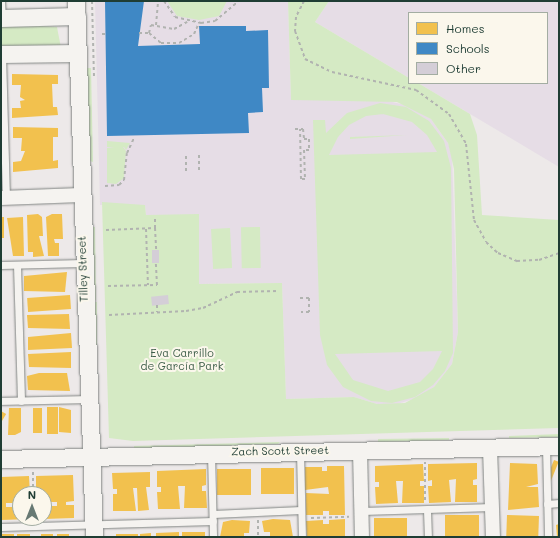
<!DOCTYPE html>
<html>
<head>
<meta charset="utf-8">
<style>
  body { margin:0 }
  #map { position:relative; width:560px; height:538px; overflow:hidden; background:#ede9e9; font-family:Mali,sans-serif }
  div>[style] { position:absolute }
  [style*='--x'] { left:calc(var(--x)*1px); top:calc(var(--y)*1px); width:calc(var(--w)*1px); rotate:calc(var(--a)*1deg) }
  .built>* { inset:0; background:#e6dde6 }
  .green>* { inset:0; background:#d5eac4; transform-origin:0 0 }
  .homes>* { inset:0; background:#f2c14e; transform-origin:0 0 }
  .schools>* { inset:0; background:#3f88c5 }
  .building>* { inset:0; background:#d4ced7; transform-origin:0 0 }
  .path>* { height:2px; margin-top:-1px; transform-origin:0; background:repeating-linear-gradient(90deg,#b1b3b0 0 3px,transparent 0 6px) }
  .roads { filter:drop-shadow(0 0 1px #818583) drop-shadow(0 0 1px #818583) }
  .service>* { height:7px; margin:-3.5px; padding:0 3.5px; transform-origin:3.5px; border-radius:3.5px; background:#f5f3f0 }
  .minor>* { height:14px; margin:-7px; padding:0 7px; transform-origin:7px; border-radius:7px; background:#f5f3f0 }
  .tertiary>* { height:17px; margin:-8.5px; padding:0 8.5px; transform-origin:8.5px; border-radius:8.5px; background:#f5f3f0 }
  span { translate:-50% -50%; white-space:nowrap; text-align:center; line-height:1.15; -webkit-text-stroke:4px #fbf7ec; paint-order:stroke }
  .street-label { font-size:11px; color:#1f3d34 }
  .park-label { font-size:11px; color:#40604b }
  .frame { position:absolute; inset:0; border:2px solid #1f3d34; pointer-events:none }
  .legend { position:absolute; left:408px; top:12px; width:140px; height:72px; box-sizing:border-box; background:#fbf7ec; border:1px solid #a3ada2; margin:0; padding:5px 7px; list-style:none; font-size:12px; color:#1f3d34 }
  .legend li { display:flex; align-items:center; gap:8px; height:20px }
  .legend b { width:20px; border:1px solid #a3ada2 }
  .north { position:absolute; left:12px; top:486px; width:40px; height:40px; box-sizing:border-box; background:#fbf7ec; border:1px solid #a3ada2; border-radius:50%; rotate:0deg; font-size:11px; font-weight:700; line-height:16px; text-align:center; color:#1f3d34 }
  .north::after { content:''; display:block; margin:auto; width:14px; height:18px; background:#677973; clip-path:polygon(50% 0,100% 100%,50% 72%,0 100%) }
</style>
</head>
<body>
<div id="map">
  <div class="built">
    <div style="clip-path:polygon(95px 1px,288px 1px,291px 100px,383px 100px,410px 106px,431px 119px,448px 143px,452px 157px,458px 332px,452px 364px,434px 387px,417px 398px,397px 404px,377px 404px,354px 397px,286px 399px,282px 283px,199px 284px,146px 215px,145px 205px,100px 205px)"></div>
    <div style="clip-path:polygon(329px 1px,559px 1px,559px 167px,418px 83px,547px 83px,547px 13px,409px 13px,409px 78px,315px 22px)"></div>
  </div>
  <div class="green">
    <div style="clip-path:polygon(167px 1px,227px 1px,219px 16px,199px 20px,177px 16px)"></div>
    <div style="clip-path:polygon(288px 1px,329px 1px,315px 22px,409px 78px,409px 83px,418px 83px,470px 114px,477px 135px,482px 215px,559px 220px,559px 428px,133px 441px,109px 438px,102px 202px,145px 205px,146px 215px,199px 214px,199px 284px,282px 283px,286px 399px,354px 397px,377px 404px,405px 403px,434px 387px,452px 364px,458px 332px,454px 169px,448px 143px,431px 119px,397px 102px,291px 100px)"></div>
    <div style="clip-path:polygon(1px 23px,57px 27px,61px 48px,1px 50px)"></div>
    <div style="clip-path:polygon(84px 68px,91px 68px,93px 162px,90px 161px)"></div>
    <div style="clip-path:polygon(evenodd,380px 103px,406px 107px,429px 121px,444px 141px,451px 168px,453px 353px,445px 371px,433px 385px,415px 397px,392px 403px,371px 401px,343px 387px,327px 365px,320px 335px,313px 120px,325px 120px,326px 133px,347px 113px,380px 103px,383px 114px,412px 122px,427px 135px,437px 152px,329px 155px,338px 137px,349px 125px,366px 116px,383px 114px,380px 103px,442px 351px,433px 369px,420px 382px,388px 391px,353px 380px,335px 354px,442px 351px)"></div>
    <div style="clip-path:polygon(407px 135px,350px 139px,350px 137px)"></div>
    <div style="clip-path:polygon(107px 141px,130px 143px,126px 150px,124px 147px,123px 147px,126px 151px,124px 178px,116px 184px,107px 183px,107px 148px,114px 147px,107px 147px)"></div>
    <div style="clip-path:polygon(92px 227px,95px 227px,96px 300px,94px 300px)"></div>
    <div style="left:260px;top:227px;width:41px;height:19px;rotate:89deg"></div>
    <div style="left:230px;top:228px;width:40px;height:19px;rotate:87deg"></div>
    <div style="left:94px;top:302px;width:3px;height:71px"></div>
    <div style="clip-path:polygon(559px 434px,559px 437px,509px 438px,509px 436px)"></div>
    <div style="clip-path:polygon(449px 438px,449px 440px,378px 442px,378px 439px)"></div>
    <div style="clip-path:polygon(280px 442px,278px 444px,134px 449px,134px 446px)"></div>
  </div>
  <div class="homes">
    <div style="clip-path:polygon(12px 74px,58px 75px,58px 84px,52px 84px,53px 107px,57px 107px,58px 115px,12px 118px,12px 108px,21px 108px,20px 101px,25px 100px,20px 97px,21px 85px,12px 85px)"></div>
    <div style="clip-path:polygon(13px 127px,58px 128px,58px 137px,53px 137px,53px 161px,58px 160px,58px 168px,13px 172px,13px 162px,21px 161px,25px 151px,21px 151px,22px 138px,13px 138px)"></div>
    <div style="clip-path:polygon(38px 214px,42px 217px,43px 236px,39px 236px,44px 256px,33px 257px,33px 252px,28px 252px,27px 215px)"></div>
    <div style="clip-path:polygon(52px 214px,62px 214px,63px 239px,54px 239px,55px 243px,59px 243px,59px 256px,48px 256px,46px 217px)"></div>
    <div style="left:1px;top:217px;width:3px;height:21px"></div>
    <div style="clip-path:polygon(23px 217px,24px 256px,13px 256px,7px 218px)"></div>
    <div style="clip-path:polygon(67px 272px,65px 292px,24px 291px,24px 276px)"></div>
    <div style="left:70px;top:295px;width:14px;height:43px;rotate:86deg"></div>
    <div style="clip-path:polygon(69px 314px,70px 329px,28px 328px,27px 315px)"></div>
    <div style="clip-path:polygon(71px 333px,72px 348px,28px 350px,28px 337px)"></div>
    <div style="clip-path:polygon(71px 352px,71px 368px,29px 367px,28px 354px)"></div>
    <div style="clip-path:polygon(39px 373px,67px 373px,70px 391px,28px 390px,27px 376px)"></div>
    <div style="left:47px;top:407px;width:11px;height:27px"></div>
    <div style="clip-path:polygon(59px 407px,71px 410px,71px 433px,59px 432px)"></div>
    <div style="clip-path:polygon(9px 408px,21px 408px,21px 432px,15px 435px,8px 435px)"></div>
    <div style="left:33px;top:408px;width:9px;height:25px"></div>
    <div style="left:1px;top:411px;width:6px;height:23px;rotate:31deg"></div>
    <div style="left:554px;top:460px;width:5px;height:26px;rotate:22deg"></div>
    <div style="clip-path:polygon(477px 463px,477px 479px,473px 480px,473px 485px,477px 485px,477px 502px,455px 502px,456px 479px,449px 480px,451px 502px,429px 503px,428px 486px,432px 486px,432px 480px,428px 481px,428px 464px)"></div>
    <div style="clip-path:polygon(510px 463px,537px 464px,538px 484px,526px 487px,538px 487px,539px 507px,508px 510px)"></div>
    <div style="clip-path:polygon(423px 464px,424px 481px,420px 481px,420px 486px,424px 486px,424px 503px,402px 503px,403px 481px,396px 481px,398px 503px,376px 504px,375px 487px,379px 487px,379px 482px,375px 482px,375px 466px)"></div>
    <div style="clip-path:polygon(327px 466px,344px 466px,345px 515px,329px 515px,329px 511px,323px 511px,323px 515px,306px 515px,306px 493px,329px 494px,328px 487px,305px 490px,305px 467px,322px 467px,322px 471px,327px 471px)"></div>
    <div style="left:261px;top:468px;width:33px;height:26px"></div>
    <div style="clip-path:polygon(206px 469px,206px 485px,202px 486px,202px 491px,206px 491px,207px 508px,184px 508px,185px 486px,178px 486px,180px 509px,158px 509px,157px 492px,161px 492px,161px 487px,157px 487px,157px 471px)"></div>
    <div style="left:217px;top:469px;width:34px;height:26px"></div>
    <div style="clip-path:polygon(150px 472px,150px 487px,146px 487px,149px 510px,138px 511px,137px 488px,133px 488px,136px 511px,113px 511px,113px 494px,117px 494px,117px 489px,113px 489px,112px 473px)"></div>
    <div style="clip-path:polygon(evenodd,73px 475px,74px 501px,66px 502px,66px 505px,74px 505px,74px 518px,44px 519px,44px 494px,36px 494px,36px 476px,73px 475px,49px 502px,57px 502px,57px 506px,49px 506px,49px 502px)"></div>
    <div style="clip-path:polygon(evenodd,29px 476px,30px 494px,20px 494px,20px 518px,31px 519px,1px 520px,1px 477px,29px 476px,6px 503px,13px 503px,13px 507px,6px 507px,6px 503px)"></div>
    <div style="left:479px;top:515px;width:22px;height:34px;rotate:90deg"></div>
    <div style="left:507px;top:515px;width:32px;height:22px;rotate:2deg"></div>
    <div style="left:374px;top:518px;width:33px;height:19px"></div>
    <div style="clip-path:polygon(273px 519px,290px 520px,293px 537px,270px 537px,270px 532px,264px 532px,262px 521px)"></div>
    <div style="clip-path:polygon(345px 519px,345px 537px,307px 537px,306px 521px,323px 520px,323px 524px,329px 524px,329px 520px)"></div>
    <div style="clip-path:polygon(232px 520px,250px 521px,249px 533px,244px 533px,244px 537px,220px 537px,223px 522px)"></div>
    <div style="clip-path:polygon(559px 524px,559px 537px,557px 537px,556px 525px)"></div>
    <div style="clip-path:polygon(179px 532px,179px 537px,156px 537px,156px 533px)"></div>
    <div style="left:182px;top:532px;width:23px;height:5px"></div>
    <div style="clip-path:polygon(151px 533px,151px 537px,140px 537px,140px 534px)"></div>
    <div style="left:1px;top:534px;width:13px;height:3px"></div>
    <div style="left:17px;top:534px;width:13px;height:3px"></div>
    <div style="left:41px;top:534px;width:12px;height:3px"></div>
    <div style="left:57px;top:534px;width:12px;height:3px"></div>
    <div style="left:116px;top:534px;width:22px;height:3px"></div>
  </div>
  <div class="schools">
    <div style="clip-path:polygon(105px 1px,144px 1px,138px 46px,200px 44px,199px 26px,246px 26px,246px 31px,268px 30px,269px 88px,262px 88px,263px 112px,248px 113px,249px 133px,107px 136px)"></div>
  </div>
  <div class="building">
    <div style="left:152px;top:250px;width:7px;height:13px"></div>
    <div style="left:168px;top:295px;width:9px;height:17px;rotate:84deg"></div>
  </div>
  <div class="path">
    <div style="--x:92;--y:1;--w:77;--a:88.5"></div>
    <div style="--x:164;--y:1;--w:19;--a:55"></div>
    <div style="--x:175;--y:17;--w:27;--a:13"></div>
    <div style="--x:201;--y:23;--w:14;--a:-8"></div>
    <div style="--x:215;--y:21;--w:31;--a:-40"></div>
    <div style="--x:304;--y:1;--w:18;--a:117"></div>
    <div style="--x:296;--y:17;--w:14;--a:94"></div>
    <div style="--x:295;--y:31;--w:30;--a:70"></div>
    <div style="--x:305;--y:59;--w:30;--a:26"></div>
    <div style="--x:332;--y:72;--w:86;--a:12.1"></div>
    <div style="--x:416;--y:90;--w:41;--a:36"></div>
    <div style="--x:449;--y:114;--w:34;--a:60"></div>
    <div style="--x:466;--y:144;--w:76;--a:84"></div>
    <div style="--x:474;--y:220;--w:25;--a:61"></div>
    <div style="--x:486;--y:242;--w:16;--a:43"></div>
    <div style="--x:498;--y:253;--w:21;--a:23"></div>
    <div style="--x:517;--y:261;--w:22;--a:-3"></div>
    <div style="--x:539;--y:260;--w:21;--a:-19"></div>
    <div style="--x:156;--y:25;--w:24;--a:-85"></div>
    <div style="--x:139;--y:33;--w:10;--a:0"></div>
    <div style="--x:149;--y:33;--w:8;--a:-76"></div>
    <div style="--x:151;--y:25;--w:23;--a:10"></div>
    <div style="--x:174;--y:29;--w:15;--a:-28"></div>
    <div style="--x:149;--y:33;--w:16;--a:40"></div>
    <div style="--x:161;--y:43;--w:18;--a:0"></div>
    <div style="--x:179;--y:43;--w:17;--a:-31"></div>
    <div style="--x:194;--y:34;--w:12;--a:-66"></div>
    <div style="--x:102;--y:34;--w:5;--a:0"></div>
    <div style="--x:295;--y:129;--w:8;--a:0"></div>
    <div style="--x:303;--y:129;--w:10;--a:84"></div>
    <div style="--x:304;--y:139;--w:5;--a:0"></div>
    <div style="--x:309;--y:139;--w:11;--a:90"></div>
    <div style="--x:309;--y:150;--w:5;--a:180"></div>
    <div style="--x:304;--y:150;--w:29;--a:88"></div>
    <div style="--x:305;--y:179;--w:4;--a:180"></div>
    <div style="--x:301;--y:179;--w:50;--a:-91.1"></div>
    <div style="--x:199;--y:155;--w:17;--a:90"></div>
    <div style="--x:186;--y:156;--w:16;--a:90"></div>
    <div style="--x:105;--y:186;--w:14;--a:-4"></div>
    <div style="--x:119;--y:185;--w:7;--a:-45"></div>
    <div style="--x:124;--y:180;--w:27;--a:-84"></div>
    <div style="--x:127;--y:153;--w:17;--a:-65"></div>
    <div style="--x:155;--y:228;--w:22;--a:87"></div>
    <div style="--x:146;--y:229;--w:56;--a:88"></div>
    <div style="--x:106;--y:230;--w:49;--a:-2.3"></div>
    <div style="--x:155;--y:228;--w:11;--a:-90"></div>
    <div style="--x:108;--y:286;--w:49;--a:-1.2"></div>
    <div style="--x:157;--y:285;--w:22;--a:-93"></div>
    <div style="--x:300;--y:298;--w:9;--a:0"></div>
    <div style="--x:309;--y:298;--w:14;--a:90"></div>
    <div style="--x:309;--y:312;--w:8;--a:180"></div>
    <div style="--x:157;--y:305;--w:7;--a:90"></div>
    <div style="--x:109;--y:315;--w:77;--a:-3"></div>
    <div style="--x:186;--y:311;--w:17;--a:-10"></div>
    <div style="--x:203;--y:308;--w:38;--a:-25"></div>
    <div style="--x:237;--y:292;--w:42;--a:-1.4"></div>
    <div style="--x:33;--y:472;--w:22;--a:90"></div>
    <div style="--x:425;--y:500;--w:38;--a:-90"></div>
    <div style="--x:311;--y:518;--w:38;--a:-2"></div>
    <div style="--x:258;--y:520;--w:15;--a:90"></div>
    <div style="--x:249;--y:537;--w:19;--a:0"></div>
  </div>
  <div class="roads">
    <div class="service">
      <div style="--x:1;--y:1;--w:17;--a:87"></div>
      <div style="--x:2;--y:55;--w:143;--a:88.4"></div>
      <div style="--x:1;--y:265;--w:82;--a:-1.4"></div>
      <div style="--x:17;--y:265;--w:136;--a:88.3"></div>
      <div style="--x:1;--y:401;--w:86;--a:-1.3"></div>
      <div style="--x:546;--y:446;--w:91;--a:88.7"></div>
      <div style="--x:300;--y:451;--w:86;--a:88.7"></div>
      <div style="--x:211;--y:453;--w:84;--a:88.6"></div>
      <div style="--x:547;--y:504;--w:12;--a:-5"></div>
      <div style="--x:427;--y:510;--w:27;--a:88"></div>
      <div style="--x:362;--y:511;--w:130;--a:-1.8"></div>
      <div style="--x:213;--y:514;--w:88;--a:-2.6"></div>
      <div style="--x:1;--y:527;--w:212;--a:-1.6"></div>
    </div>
    <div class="minor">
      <div style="--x:1;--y:198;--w:80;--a:-2.1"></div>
      <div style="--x:490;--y:448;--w:89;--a:88.1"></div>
      <div style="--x:360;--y:450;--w:87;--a:88.7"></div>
    </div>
    <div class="tertiary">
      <div style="--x:76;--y:1;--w:536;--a:88.08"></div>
      <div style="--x:1;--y:18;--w:76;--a:-1.5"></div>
      <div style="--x:1;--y:54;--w:77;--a:-0.7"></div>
      <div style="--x:1;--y:459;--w:558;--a:-1.33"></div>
    </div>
  </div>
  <div class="street-label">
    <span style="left:83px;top:269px;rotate:-92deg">Tilley Street</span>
    <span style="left:280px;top:451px;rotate:-1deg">Zach Scott Street</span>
  </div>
  <div class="park-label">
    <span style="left:182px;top:360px">Eva Carrillo<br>de García Park</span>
  </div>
  <div class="frame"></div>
  <ul class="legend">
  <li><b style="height:11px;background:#f2c14e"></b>Homes</li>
  <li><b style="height:11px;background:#3f88c5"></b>Schools</li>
  <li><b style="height:11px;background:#d4ced7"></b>Other</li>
  </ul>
  <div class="north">N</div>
</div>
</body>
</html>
